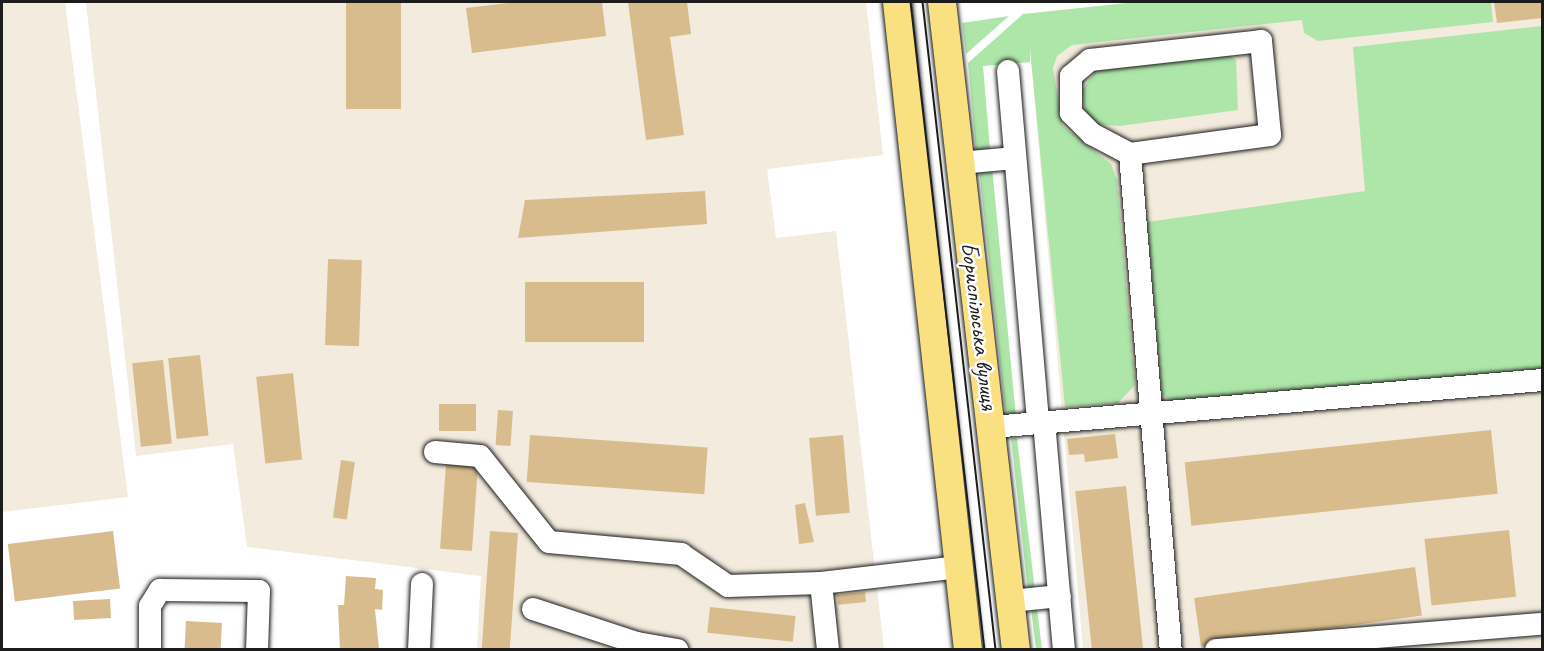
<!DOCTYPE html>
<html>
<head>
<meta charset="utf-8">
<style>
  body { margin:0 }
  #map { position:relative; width:1544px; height:651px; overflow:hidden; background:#fff; font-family:Caveat,sans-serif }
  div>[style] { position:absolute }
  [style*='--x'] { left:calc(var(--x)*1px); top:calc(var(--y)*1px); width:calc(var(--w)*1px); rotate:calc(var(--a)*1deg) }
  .built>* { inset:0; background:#f3ebdd }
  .green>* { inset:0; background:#aee6a9; transform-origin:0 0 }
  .building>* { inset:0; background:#d8bc8d; transform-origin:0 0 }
  .roads { filter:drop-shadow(0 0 2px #1c1c1c) drop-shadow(0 0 2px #1c1c1c) }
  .minor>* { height:22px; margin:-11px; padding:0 11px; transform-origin:11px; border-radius:11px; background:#fff }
  .major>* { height:28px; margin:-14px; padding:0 14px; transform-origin:14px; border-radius:14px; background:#f9e181 }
  .tram>* { height:1.5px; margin:-0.75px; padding:0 0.75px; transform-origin:0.75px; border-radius:0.75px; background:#1c1c1c }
  span { translate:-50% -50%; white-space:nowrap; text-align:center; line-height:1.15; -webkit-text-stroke:5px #fff; paint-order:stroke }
  .street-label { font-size:24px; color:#1c1c1c }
  .frame { position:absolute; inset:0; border:3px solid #1c1c1c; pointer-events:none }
</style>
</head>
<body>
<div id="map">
  <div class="built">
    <div style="clip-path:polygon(2px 2px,65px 2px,128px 497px,2px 512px)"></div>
    <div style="clip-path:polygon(86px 2px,866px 2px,883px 155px,767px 169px,776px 238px,836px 231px,884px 649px,477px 649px,481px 576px,247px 547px,233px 444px,136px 456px)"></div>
    <div style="clip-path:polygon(1241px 2px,1542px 2px,1542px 649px,1083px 649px,1029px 36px)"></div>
  </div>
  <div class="green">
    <div style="clip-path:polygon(1136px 2px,1491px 2px,1493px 22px,1318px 41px,1304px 33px,1302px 20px,1072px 45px,1057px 56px,1053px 68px,1063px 126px,1111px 164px,1117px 180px,1135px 385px,1118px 403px,1065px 407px,1030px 49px,1030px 62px,983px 66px,990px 149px,976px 151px,968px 63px,1023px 14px)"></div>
    <div style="clip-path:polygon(1009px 16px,966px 54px,962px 23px)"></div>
    <div style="clip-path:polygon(1542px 26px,1542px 374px,1175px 404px,1162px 394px,1147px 222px,1365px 191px,1353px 47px)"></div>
    <div style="clip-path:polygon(1229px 55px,1236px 60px,1238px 110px,1120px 126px,1095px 124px,1086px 117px,1082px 91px,1096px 70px)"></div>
    <div style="clip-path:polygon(992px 167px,1016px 417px,1006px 418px,979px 168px)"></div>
    <div style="clip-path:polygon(1011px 438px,1017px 438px,1035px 591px,1028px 592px)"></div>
    <div style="left:1037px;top:608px;width:41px;height:6px;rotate:83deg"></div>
  </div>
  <div class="building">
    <div style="left:346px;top:2px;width:55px;height:107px"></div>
    <div style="clip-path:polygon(517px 2px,602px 2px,606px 36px,472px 53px,466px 8px)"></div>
    <div style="clip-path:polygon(628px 2px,687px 2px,691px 34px,670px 37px,684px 135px,646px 140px)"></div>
    <div style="clip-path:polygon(1494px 2px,1542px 2px,1542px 18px,1497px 23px)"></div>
    <div style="clip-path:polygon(705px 191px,707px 224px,518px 238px,525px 200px)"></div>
    <div style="left:328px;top:259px;width:34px;height:86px;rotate:2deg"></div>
    <div style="left:525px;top:282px;width:119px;height:60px"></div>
    <div style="left:200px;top:355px;width:81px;height:32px;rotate:84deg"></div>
    <div style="left:163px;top:360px;width:84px;height:31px;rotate:84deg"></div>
    <div style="left:293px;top:373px;width:87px;height:37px;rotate:84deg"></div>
    <div style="left:439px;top:404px;width:37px;height:27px"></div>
    <div style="left:498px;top:410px;width:15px;height:35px;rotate:4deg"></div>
    <div style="left:1491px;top:430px;width:64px;height:308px;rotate:84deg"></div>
    <div style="clip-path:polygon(1115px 434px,1118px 458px,1085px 462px,1084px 454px,1069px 455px,1067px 439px)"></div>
    <div style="left:530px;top:435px;width:178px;height:47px;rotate:4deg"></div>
    <div style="left:843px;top:435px;width:78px;height:34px;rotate:85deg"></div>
    <div style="left:341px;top:460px;width:14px;height:58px;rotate:8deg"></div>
    <div style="left:446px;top:464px;width:32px;height:85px;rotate:4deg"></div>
    <div style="left:1126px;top:486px;width:165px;height:51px;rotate:84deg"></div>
    <div style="clip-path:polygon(805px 503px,814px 542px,799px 544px,795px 505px)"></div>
    <div style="left:1509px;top:530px;width:67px;height:85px;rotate:84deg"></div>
    <div style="left:113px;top:531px;width:58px;height:106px;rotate:83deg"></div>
    <div style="left:490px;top:531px;width:28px;height:119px;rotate:4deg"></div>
    <div style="left:1415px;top:567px;width:49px;height:223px;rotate:82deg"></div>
    <div style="clip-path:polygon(346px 576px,376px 578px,375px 589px,383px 590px,382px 610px,375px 609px,379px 649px,340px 650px,338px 605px,344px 605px)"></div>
    <div style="left:865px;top:592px;width:10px;height:28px;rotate:84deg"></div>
    <div style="left:110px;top:599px;width:19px;height:37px;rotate:87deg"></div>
    <div style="left:710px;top:607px;width:86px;height:26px;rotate:6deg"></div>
    <div style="left:186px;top:621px;width:36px;height:29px;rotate:3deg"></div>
  </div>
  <div class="roads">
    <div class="minor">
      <div style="--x:1261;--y:41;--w:94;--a:84.5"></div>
      <div style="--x:1270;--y:135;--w:141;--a:172.3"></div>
      <div style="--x:1130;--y:154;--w:43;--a:-152.2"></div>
      <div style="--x:1092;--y:134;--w:30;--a:-135"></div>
      <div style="--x:1071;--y:113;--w:37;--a:-90"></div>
      <div style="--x:1071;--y:76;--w:25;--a:-40"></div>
      <div style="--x:1090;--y:60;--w:172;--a:-6.3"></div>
      <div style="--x:1008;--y:71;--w:353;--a:85.1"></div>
      <div style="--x:1130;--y:154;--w:498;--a:85.3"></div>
      <div style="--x:960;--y:163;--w:55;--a:-5.2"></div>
      <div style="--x:1044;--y:422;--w:229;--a:85"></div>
      <div style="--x:992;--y:427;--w:552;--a:-4.88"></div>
      <div style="--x:435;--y:452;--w:45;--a:5.1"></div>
      <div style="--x:480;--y:456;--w:110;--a:51.3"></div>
      <div style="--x:549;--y:542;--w:133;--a:5.2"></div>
      <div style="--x:681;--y:554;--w:57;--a:34.2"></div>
      <div style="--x:728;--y:586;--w:93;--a:-1.8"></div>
      <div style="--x:821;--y:583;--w:139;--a:-6.6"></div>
      <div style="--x:821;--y:583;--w:67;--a:84"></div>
      <div style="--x:1011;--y:601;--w:49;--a:-5.8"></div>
      <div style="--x:533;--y:609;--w:109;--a:18.1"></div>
      <div style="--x:637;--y:643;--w:41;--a:9.9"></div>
      <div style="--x:150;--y:650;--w:44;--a:-90"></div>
      <div style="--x:150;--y:606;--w:19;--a:-58"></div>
      <div style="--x:160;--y:590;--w:99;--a:0.6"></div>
      <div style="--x:259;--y:591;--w:59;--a:91.9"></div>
      <div style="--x:419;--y:650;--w:66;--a:-87.4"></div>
      <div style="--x:1216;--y:650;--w:327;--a:-4.6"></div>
    </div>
    <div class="major">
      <div style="--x:897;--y:2;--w:652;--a:83.75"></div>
      <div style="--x:942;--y:2;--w:652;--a:83.49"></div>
    </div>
  </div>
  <div class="tram">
    <div style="--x:911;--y:2;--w:652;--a:83.49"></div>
    <div style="--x:923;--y:2;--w:652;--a:83.57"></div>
  </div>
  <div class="street-label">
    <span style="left:979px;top:326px;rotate:83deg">Бориспільська вулиця</span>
  </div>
  <div class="frame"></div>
</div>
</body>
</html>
